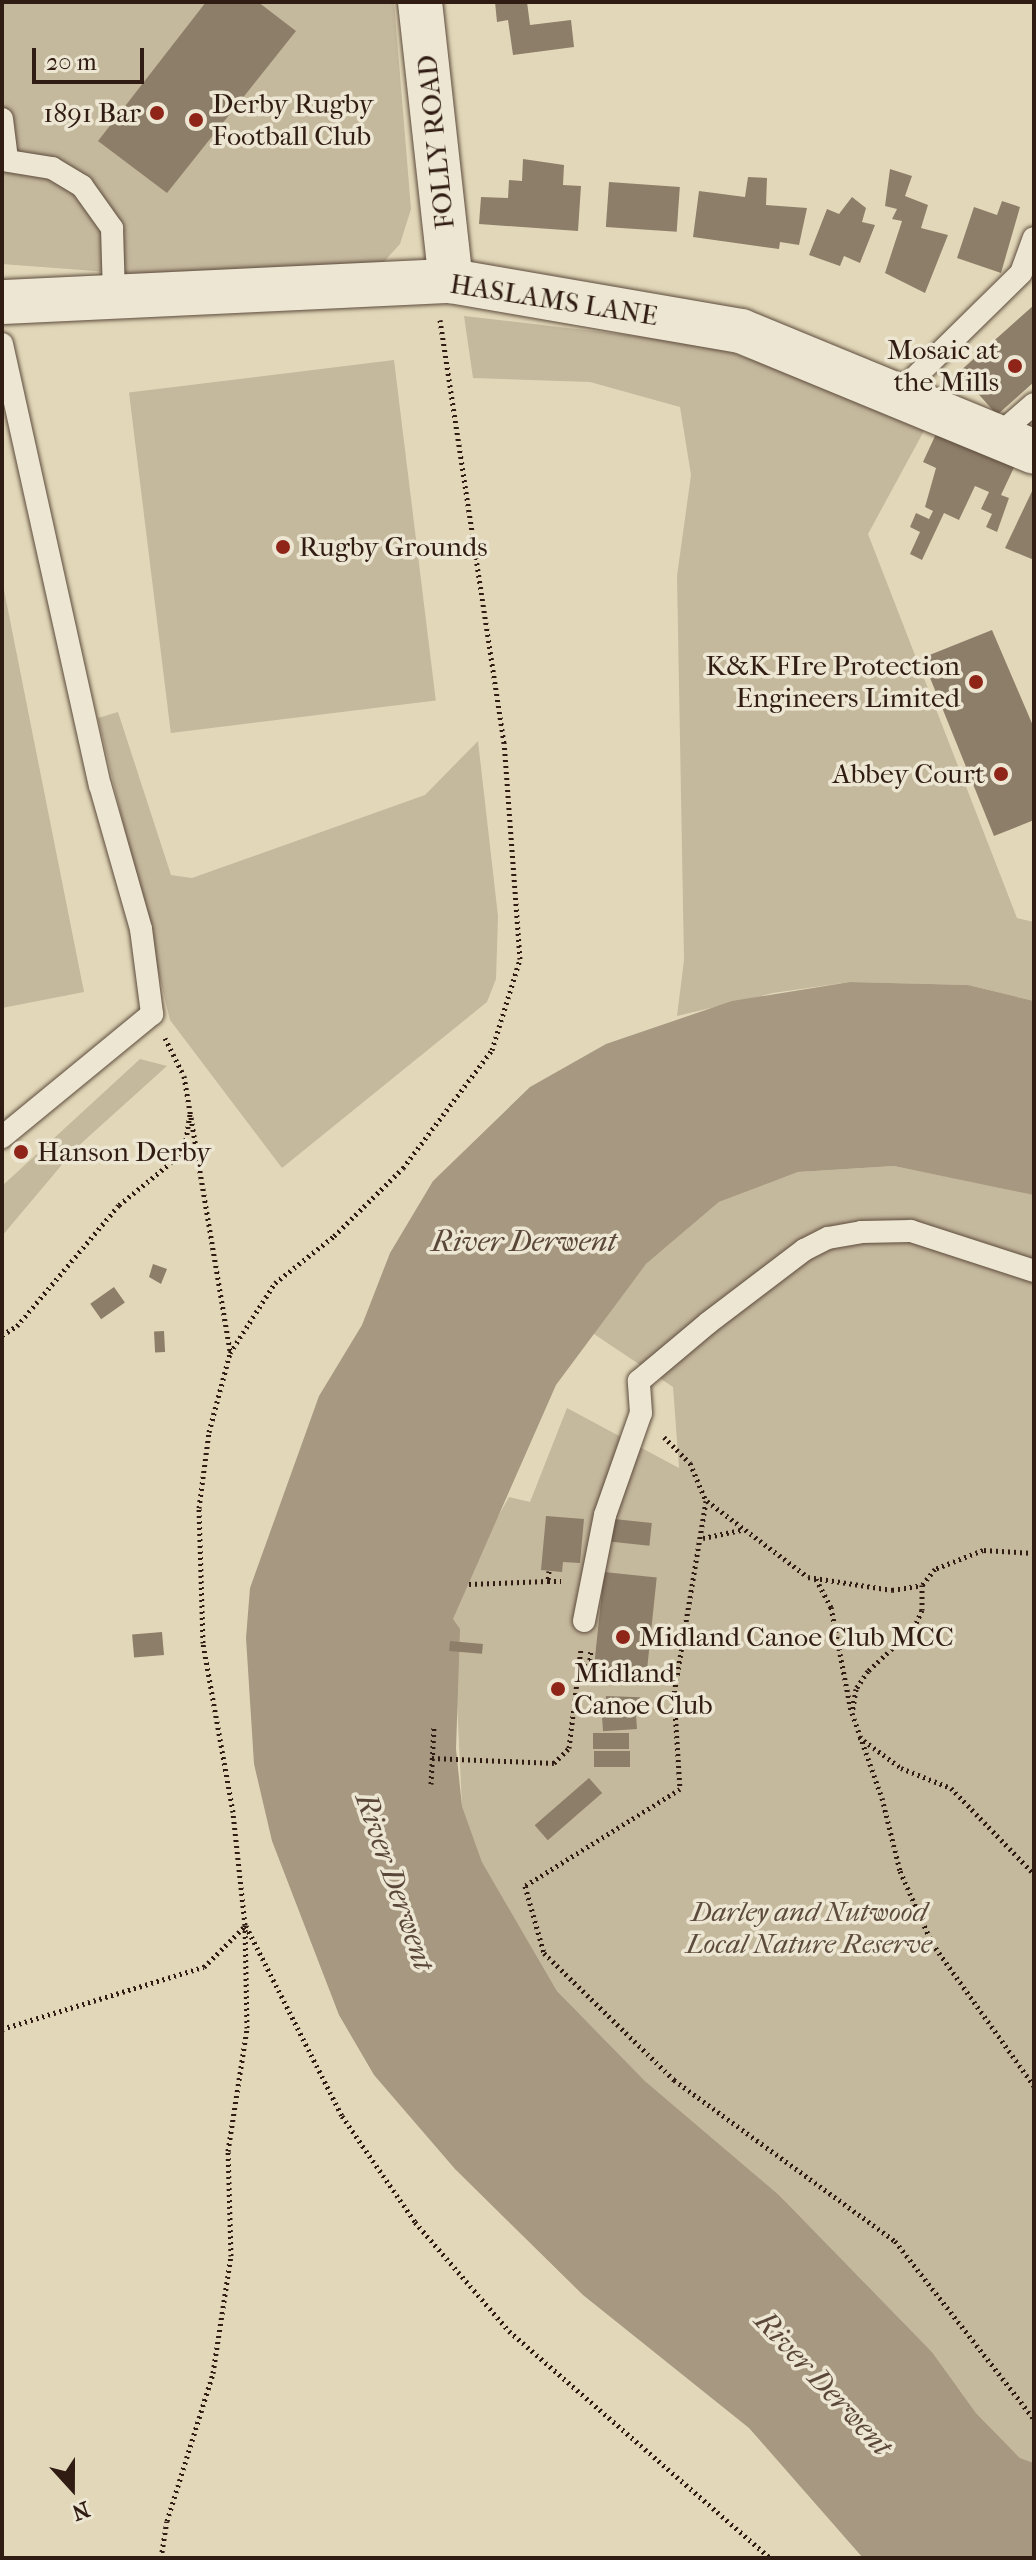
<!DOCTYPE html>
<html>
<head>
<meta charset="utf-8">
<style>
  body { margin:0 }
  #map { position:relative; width:1036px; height:2560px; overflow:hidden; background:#e2d8b9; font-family:"IM FELL French Canon",serif }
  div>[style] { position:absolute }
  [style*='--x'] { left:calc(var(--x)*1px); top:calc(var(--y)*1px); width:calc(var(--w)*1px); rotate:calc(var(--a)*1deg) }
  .green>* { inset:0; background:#c4b89d; transform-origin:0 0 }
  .water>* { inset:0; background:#a69881 }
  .building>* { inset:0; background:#8d7e69; transform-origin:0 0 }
  .path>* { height:5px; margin-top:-2.5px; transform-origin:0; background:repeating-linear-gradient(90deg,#311c13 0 2px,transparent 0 6px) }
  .roads { filter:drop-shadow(0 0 2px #5d4b3c) drop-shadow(0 0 2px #5d4b3c) }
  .lane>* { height:22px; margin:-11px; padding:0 11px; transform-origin:11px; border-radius:11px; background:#ece6d2 }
  .street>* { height:44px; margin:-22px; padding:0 22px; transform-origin:22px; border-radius:22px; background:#ece6d2 }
  .dots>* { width:22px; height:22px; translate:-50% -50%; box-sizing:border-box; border:4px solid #ece6d2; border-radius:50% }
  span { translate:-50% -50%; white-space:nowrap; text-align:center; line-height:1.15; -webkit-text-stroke:7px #ece6d2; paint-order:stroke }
  .poi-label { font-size:28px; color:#311c13 }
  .left { translate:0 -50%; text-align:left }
  .right { translate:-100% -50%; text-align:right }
  .street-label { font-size:28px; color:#311c13 }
  .park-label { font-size:28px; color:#5d4b3c; font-style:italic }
  .water-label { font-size:30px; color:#5a473a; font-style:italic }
  .frame { position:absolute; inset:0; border:4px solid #311c13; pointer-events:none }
  .north { position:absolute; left:32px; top:2448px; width:80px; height:80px; -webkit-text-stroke:6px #ece6d2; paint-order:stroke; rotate:159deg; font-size:22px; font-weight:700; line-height:32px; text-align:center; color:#311c13 }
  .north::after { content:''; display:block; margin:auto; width:28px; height:36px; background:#311c13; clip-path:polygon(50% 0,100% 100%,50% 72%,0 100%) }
  .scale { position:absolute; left:32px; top:48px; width:112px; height:36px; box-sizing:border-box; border:4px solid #311c13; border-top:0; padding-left:10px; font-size:24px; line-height:28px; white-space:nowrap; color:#311c13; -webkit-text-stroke:6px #ece6d2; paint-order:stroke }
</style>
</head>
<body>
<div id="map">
  <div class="green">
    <div style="clip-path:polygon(2px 2px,394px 2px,411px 209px,400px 244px,380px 266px,135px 274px,2px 264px)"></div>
    <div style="clip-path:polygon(464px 316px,705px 344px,931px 418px,868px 534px,1017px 918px,1034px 922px,1034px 1001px,968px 985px,850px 982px,773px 993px,677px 1016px,684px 960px,677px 576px,691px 475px,680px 407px,590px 382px,473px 378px)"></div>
    <div style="left:394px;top:360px;width:343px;height:267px;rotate:83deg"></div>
    <div style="clip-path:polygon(2px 580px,84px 992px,2px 1008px)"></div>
    <div style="clip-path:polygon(118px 712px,171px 875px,192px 878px,425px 795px,478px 741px,498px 916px,496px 979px,487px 1002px,282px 1168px,170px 1020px,98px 718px)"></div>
    <div style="clip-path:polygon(140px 1059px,167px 1066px,76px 1148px,2px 1236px,2px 1186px)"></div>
    <div style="clip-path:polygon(894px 1166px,1034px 1194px,1034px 2463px,1020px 2458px,976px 2413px,932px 2352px,779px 2195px,645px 2081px,557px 1991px,482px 1862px,462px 1806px,453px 1619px,484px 1541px,509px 1497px,530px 1502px,567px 1408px,679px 1468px,673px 1387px,591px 1332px,646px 1264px,719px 1202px,798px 1172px)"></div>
  </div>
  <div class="water">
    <div style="clip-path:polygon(850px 982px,968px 985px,1034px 1001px,1034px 1195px,894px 1166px,798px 1172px,719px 1202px,646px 1264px,556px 1385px,453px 1619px,460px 1629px,456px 1749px,462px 1806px,482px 1862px,557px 1991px,645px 2081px,779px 2195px,932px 2352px,976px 2413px,1020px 2458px,1034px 2463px,1034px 2558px,863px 2558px,749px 2428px,583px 2295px,455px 2169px,374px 2075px,339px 2015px,272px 1841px,254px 1764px,246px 1638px,250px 1588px,319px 1396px,362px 1325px,390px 1253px,433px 1181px,530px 1087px,606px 1044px,732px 1001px)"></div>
  </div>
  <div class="building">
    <div style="clip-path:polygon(206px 2px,258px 2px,296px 31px,167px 193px,98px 141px)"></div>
    <div style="clip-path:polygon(495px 2px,527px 2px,530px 25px,571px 20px,574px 47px,513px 55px,508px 20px,497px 22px)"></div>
    <div style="clip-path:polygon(523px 159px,564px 165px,563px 185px,581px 186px,578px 231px,479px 224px,481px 197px,508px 198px,509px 180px,522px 181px)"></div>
    <div style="clip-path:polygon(890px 169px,912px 176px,905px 196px,928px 205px,921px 228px,948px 235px,925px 293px,885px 273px,902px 221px,892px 219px,897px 209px,885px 206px)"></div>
    <div style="clip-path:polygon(748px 177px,767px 178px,766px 205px,807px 208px,799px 245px,780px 242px,779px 249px,693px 237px,699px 191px,745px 197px)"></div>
    <div style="left:609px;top:182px;width:71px;height:45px;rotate:4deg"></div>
    <div style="clip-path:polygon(852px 197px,866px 208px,862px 222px,875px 225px,860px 263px,844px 256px,840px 266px,809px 255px,827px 209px,839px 214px)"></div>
    <div style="clip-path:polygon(1002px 201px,1020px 207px,1001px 273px,957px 258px,974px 207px,997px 215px)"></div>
    <div style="clip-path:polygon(1034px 305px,1034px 382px,997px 415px,959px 372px)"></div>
    <div style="clip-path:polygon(941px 423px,1018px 459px,1001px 495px,1009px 498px,997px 532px,986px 527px,992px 514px,981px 509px,989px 492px,975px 486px,959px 520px,944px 513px,922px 560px,910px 554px,920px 532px,910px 527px,916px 513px,929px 519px,933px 511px,925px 507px,936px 468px,923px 462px)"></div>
    <div style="clip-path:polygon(1034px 487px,1034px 560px,1005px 548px)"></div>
    <div style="clip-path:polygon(992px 630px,1034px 728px,1034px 820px,994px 836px,922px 658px)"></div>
    <div style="clip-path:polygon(153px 1264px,167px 1269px,161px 1284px,149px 1277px)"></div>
    <div style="left:114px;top:1287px;width:19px;height:29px;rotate:55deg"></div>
    <div style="left:164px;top:1331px;width:21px;height:10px;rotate:87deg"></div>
    <div style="clip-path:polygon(546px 1516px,584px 1519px,580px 1563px,563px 1562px,562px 1572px,541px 1570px)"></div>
    <div style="left:614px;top:1519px;width:38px;height:23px;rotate:6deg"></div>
    <div style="left:604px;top:1572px;width:53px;height:99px;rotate:6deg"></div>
    <div style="left:162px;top:1632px;width:23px;height:30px;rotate:85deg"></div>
    <div style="left:450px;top:1641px;width:33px;height:10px;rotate:5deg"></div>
    <div style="left:606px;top:1696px;width:34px;height:16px;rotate:2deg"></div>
    <div style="left:636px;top:1715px;width:14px;height:34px;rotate:86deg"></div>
    <div style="left:593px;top:1733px;width:36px;height:16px"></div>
    <div style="left:630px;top:1751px;width:16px;height:36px;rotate:90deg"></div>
    <div style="left:589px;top:1778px;width:20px;height:72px;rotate:49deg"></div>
  </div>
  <div class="path">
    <div style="--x:165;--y:1038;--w:42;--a:63.4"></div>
    <div style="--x:184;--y:1076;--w:280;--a:80.5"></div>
    <div style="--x:2;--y:1335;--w:17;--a:-31"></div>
    <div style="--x:17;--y:1326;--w:158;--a:-49.9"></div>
    <div style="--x:119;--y:1205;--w:84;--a:-39.2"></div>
    <div style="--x:184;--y:1152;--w:38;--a:-81"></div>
    <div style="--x:664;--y:1437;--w:37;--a:45"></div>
    <div style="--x:690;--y:1463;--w:41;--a:67.2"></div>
    <div style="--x:706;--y:1501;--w:196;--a:99.4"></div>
    <div style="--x:674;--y:1694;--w:95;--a:86.4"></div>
    <div style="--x:680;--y:1789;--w:183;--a:148"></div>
    <div style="--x:525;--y:1886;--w:70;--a:74.2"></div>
    <div style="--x:544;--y:1953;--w:182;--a:44.3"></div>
    <div style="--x:674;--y:2080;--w:273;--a:36.1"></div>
    <div style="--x:895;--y:2241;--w:226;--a:52"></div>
    <div style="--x:707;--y:1501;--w:126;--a:37"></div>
    <div style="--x:808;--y:1577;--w:85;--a:8.8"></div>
    <div style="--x:892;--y:1590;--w:30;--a:-9"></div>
    <div style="--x:703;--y:1538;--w:40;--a:-12"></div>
    <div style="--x:1034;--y:1553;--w:51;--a:-176.6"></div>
    <div style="--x:983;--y:1550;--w:52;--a:158.4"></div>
    <div style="--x:935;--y:1569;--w:21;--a:129"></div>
    <div style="--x:922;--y:1585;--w:25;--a:90"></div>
    <div style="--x:922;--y:1610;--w:20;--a:114"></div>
    <div style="--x:914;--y:1628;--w:63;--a:136.9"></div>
    <div style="--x:868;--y:1671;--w:22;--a:124"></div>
    <div style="--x:856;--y:1689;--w:24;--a:99"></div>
    <div style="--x:852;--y:1713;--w:90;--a:70.6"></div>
    <div style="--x:882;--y:1798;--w:75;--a:76.1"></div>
    <div style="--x:900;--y:1871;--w:79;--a:66"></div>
    <div style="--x:932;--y:1943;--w:176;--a:54.5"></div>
    <div style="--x:549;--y:1571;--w:10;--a:96"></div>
    <div style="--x:548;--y:1581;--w:13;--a:0"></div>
    <div style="--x:816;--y:1579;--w:32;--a:62"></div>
    <div style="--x:831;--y:1607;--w:106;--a:79.1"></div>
    <div style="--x:469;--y:1584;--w:79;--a:-2.2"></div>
    <div style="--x:579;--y:1667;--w:13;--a:-32"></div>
    <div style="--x:590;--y:1660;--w:11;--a:-85"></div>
    <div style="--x:859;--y:1737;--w:52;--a:36.4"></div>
    <div style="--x:901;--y:1768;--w:54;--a:21.8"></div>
    <div style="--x:951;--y:1788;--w:120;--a:46"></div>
    <div style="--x:432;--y:1758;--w:122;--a:2.3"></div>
    <div style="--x:554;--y:1763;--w:21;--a:-45"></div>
    <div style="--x:569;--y:1748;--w:100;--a:-83.1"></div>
    <div style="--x:431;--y:1784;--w:57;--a:-87"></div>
    <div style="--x:246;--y:1926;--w:213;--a:63.2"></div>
    <div style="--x:342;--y:2116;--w:129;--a:55.4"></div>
    <div style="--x:415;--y:2222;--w:144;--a:49.2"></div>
    <div style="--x:509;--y:2331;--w:346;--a:41"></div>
    <div style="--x:2;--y:2029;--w:211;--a:-17.1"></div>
    <div style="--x:204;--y:1967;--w:58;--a:-45"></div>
    <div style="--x:161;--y:2558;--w:37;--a:-81"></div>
    <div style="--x:167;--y:2521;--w:155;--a:-72.7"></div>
    <div style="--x:213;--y:2373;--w:118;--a:-81.3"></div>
    <div style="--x:231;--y:2256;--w:105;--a:-91.6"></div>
    <div style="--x:228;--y:2151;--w:124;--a:-81.2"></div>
    <div style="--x:247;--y:2028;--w:103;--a:-91.1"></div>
    <div style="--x:245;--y:1925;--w:114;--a:-96.1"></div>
    <div style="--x:233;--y:1812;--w:172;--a:-100.1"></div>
    <div style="--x:203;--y:1643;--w:135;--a:-91.7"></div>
    <div style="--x:199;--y:1508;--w:77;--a:-82.5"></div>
    <div style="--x:209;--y:1432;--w:82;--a:-75.1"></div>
    <div style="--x:230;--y:1353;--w:83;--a:-57.3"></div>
    <div style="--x:275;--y:1283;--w:75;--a:-38.5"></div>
    <div style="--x:334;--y:1236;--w:97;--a:-44.6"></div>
    <div style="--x:403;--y:1168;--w:148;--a:-53"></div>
    <div style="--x:492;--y:1050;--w:95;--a:-72.9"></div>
    <div style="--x:520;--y:959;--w:217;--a:-94.2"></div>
    <div style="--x:504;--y:743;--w:428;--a:-98.6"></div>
  </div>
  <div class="roads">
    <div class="lane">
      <div style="--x:2;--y:119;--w:40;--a:82.9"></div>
      <div style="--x:2;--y:160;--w:51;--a:9.1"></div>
      <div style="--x:52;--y:168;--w:35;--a:31"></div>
      <div style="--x:82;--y:186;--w:52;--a:54.5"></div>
      <div style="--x:112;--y:228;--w:68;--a:88.3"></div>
      <div style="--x:2;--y:344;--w:452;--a:77.5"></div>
      <div style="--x:100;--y:785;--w:150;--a:74.1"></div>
      <div style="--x:141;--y:929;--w:86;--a:82.6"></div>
      <div style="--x:152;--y:1014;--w:194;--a:140.6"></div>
      <div style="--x:899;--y:393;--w:171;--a:-44.5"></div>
      <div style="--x:1021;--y:273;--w:37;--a:-70"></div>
      <div style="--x:997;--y:436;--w:49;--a:-40.9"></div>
      <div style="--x:584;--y:1621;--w:108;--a:-78.8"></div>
      <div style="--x:605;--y:1515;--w:108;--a:-70.6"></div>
      <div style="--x:641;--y:1413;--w:32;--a:-94"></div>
      <div style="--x:639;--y:1381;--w:90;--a:-40"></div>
      <div style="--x:708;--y:1323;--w:121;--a:-37.2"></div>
      <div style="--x:804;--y:1250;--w:27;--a:-27"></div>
      <div style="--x:828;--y:1238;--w:34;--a:-10"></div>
      <div style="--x:861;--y:1232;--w:50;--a:-1.1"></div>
      <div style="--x:911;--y:1231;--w:129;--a:18"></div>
    </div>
    <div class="street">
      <div style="--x:420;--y:2;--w:281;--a:83.7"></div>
      <div style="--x:2;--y:302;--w:449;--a:-2.7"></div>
      <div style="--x:451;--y:281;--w:294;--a:9.8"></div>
      <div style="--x:741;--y:331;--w:317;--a:22.4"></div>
    </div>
  </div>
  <div class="dots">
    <div style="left:157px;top:113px;background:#8f2418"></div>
    <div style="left:196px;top:120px;background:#8f2418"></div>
    <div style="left:1015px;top:366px;background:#8f2418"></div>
    <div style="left:283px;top:547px;background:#8f2418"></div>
    <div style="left:976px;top:682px;background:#8f2418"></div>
    <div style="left:1001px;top:774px;background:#8f2418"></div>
    <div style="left:21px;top:1152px;background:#8f2418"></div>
    <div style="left:623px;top:1637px;background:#8f2418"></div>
    <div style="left:558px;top:1689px;background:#8f2418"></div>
  </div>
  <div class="poi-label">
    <span class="left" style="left:212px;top:120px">Derby Rugby<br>Football Club</span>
    <span class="right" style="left:141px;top:113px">1891 Bar</span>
    <span class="right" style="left:999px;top:366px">Mosaic at<br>the Mills</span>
    <span class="left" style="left:299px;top:547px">Rugby Grounds</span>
    <span class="right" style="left:960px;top:682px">K&amp;K FIre Protection<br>Engineers Limited</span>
    <span class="right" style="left:985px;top:774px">Abbey Court</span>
    <span class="left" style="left:37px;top:1152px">Hanson Derby</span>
    <span class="left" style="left:639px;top:1637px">Midland Canoe Club MCC</span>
    <span class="left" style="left:574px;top:1689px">Midland<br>Canoe Club</span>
  </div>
  <div class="street-label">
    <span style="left:436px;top:142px;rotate:-96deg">FOLLY ROAD</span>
    <span style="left:554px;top:300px;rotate:9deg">HASLAMS LANE</span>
  </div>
  <div class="park-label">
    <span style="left:809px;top:1928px">Darley and Nutwood<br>Local Nature Reserve</span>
  </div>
  <div class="water-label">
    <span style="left:524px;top:1242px">River Derwent</span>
    <span style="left:394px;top:1882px;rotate:71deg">River Derwent</span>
    <span style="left:823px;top:2384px;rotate:47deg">River Derwent</span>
  </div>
  <div class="frame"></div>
  <div class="north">N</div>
  <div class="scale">20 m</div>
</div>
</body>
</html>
